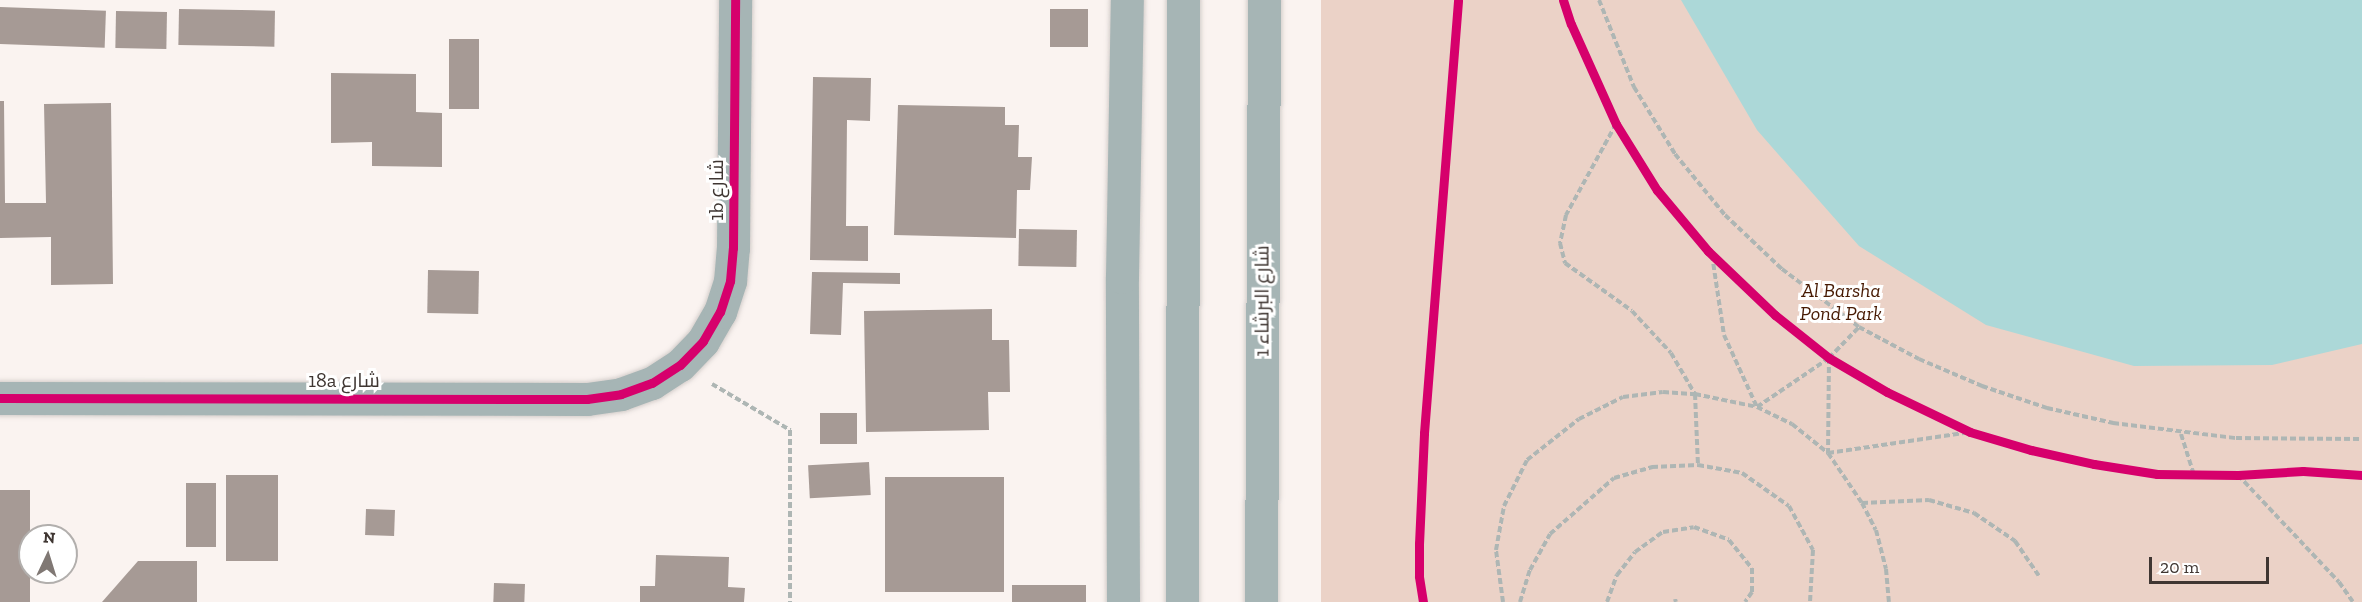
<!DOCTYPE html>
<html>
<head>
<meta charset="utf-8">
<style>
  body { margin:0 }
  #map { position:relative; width:2362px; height:602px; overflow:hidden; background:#faf3f0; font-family:"Zilla Slab",Cairo,serif }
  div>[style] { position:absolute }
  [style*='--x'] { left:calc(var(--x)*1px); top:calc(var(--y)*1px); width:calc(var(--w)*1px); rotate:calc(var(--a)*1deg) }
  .green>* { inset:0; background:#ebd2c7; transform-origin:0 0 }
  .water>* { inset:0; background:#acd8d8 }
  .building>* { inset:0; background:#a69a95; transform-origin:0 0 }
  .path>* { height:4px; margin-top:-2px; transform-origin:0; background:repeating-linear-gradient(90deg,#aeb6b4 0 6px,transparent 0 9px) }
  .roads { filter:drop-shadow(0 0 2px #d4cecb) drop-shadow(0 0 2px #d4cecb) }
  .minor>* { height:33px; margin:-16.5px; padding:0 16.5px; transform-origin:16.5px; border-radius:16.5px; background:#a6b5b5 }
  .cycleway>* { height:9px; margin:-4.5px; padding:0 4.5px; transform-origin:4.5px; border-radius:4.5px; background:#d6006c }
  span { translate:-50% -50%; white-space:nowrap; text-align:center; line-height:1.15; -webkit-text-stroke:6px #fff; paint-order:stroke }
  .street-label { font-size:20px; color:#3f3632 }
  .park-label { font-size:20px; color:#471a03; font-style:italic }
  .north { position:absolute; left:18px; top:524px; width:60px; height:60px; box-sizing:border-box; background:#fff; border:2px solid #b2afad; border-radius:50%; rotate:4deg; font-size:16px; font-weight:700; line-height:24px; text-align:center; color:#3f3632 }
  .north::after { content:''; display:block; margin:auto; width:21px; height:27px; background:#807874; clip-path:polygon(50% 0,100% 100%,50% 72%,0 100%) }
  .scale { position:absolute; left:2149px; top:557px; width:120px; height:27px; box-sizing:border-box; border:3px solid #3f3632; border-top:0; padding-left:8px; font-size:18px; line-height:21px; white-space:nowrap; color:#3f3632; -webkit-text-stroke:4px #fff; paint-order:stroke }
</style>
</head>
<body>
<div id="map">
  <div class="green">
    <div style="left:1321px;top:0;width:1041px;height:602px"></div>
  </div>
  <div class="water">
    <div style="clip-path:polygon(1681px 0,2362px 0,2362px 344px,2272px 365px,2134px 366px,1986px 325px,1859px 246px,1757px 130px)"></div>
  </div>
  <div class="building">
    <div style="left:0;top:7px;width:106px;height:37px;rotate:2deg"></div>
    <div style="left:179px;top:9px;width:96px;height:36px;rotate:1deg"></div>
    <div style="left:1050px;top:9px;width:38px;height:38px"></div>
    <div style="left:116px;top:11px;width:51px;height:37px;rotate:1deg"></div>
    <div style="left:449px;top:39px;width:30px;height:70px"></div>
    <div style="clip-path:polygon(331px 73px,416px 74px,416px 112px,442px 113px,442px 167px,372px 166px,372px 142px,331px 143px)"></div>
    <div style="clip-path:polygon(813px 77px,871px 78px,870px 121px,847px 120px,846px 226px,868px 226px,868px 261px,810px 260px)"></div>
    <div style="clip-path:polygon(0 101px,4px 101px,5px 203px,46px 203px,44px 104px,111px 103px,113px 284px,51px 285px,51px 237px,0 238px)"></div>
    <div style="clip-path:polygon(898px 105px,1005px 107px,1005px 125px,1019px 125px,1018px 157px,1032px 157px,1030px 190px,1017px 190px,1016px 238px,894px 235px)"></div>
    <div style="left:1019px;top:229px;width:58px;height:37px;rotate:1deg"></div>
    <div style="left:428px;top:270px;width:51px;height:43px;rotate:1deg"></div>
    <div style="clip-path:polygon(812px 272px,900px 273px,900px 284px,843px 283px,841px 335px,810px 334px)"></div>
    <div style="clip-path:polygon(992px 309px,992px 340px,1009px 340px,1010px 392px,988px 392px,989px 430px,866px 432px,864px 311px)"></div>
    <div style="left:820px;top:413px;width:37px;height:31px"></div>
    <div style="left:869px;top:462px;width:33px;height:61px;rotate:87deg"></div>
    <div style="left:226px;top:475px;width:52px;height:86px"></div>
    <div style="left:1004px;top:477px;width:115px;height:119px;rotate:90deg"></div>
    <div style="left:186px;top:483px;width:30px;height:64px"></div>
    <div style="left:0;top:490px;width:30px;height:112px"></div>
    <div style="left:366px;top:509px;width:29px;height:26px;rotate:2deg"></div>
    <div style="clip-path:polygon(656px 555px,729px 557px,728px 587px,745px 588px,744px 602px,640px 602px,640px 586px,655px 586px)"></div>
    <div style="clip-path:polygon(138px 561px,197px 561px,197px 602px,102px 602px)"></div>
    <div style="left:494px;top:583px;width:31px;height:19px;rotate:2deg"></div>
    <div style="left:1012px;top:585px;width:74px;height:17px"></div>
  </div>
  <div class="path">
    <div style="--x:1599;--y:0;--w:94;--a:68.1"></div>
    <div style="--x:1634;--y:87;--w:79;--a:58.5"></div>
    <div style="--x:1675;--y:154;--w:79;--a:50.7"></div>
    <div style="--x:1725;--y:215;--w:79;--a:43.5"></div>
    <div style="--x:1782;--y:269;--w:96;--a:37"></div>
    <div style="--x:1859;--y:327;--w:68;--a:28.1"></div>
    <div style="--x:1919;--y:359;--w:69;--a:23.2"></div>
    <div style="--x:1982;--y:386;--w:69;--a:18.7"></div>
    <div style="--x:2047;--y:408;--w:68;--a:12.8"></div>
    <div style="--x:2113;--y:423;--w:124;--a:7"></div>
    <div style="--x:2236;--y:438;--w:126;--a:0.5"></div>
    <div style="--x:1616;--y:124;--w:104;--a:118.8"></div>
    <div style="--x:1566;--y:215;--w:29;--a:102"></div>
    <div style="--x:1560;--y:243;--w:21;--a:76"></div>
    <div style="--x:1565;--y:263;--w:82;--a:35.6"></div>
    <div style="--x:1632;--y:311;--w:57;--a:47.1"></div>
    <div style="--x:1671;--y:353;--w:48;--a:59.7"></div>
    <div style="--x:1695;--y:394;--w:71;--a:87.6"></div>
    <div style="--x:1712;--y:255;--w:81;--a:81.5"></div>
    <div style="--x:1724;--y:335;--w:79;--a:65.4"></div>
    <div style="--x:1757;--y:407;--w:87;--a:-34.2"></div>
    <div style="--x:1829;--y:358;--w:43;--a:-45.9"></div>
    <div style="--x:1829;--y:358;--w:95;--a:90.6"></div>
    <div style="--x:1828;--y:453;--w:144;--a:-8.4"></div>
    <div style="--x:712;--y:384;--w:91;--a:30.5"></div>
    <div style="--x:790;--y:430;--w:172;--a:90"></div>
    <div style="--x:2181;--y:434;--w:43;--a:72.4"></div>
    <div style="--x:2238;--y:475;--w:147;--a:46.7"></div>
    <div style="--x:2339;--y:582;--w:24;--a:55"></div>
    <div style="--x:1862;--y:503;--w:67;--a:-2.6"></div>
    <div style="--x:1929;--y:500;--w:47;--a:16.1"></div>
    <div style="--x:1974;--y:513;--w:50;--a:34.3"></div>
    <div style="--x:2015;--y:541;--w:42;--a:55.6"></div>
    <div style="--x:1675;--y:599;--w:3;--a:72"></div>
    <div style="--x:1503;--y:602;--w:52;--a:-97.7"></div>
    <div style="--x:1496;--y:550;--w:45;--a:-79.7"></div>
    <div style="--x:1504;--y:506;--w:51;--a:-63.4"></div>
    <div style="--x:1527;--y:460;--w:66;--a:-38.3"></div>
    <div style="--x:1579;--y:419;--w:49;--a:-26.6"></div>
    <div style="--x:1623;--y:397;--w:40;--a:-7.1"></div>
    <div style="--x:1663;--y:392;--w:32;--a:4"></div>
    <div style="--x:1695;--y:394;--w:63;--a:11.8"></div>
    <div style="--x:1757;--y:407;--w:39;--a:26"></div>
    <div style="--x:1792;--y:424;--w:46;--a:38.9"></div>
    <div style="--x:1828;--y:453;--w:60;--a:55.8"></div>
    <div style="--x:1862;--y:503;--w:30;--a:63"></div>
    <div style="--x:1876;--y:530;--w:40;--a:75.6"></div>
    <div style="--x:1886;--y:569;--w:33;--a:85"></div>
    <div style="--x:1520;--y:602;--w:34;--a:-73"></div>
    <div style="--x:1530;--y:570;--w:41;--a:-60.9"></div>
    <div style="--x:1550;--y:534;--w:85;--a:-41.2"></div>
    <div style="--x:1614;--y:478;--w:40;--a:-16"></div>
    <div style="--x:1652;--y:467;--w:46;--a:-2.5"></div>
    <div style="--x:1698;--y:465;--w:45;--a:10.3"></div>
    <div style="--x:1742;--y:473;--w:57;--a:35.1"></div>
    <div style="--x:1789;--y:506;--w:50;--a:61.4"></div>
    <div style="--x:1813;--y:550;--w:52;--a:93.3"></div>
    <div style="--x:1607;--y:602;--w:29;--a:-70"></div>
    <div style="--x:1617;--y:575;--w:29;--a:-52"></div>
    <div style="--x:1635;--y:552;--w:34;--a:-36"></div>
    <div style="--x:1663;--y:532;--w:31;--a:-9"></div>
    <div style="--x:1694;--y:527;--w:37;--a:20"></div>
    <div style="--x:1729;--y:540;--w:36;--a:51"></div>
    <div style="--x:1752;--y:568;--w:24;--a:90"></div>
    <div style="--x:1752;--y:592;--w:12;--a:125"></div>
  </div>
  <div class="roads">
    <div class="minor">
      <div style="--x:0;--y:398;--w:587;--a:0.1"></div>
      <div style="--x:587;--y:399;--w:34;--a:-8"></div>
      <div style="--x:621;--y:394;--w:33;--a:-20"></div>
      <div style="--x:652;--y:383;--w:33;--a:-33"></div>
      <div style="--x:680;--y:365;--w:33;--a:-46"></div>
      <div style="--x:703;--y:341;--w:34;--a:-60"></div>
      <div style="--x:720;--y:312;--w:33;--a:-72"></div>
      <div style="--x:730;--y:281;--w:33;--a:-85"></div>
      <div style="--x:733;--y:248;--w:248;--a:-89.5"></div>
      <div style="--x:1123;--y:602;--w:325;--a:-90.2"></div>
      <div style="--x:1122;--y:277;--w:277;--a:-89"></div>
      <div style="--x:1182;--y:602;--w:602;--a:-89.9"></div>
      <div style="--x:1261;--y:602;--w:602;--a:-89.71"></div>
    </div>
  </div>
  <div class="cycleway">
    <div style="--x:1563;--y:0;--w:25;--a:72"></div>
    <div style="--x:1571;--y:24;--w:110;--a:65.8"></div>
    <div style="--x:1616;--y:124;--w:78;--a:58.2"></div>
    <div style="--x:1657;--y:190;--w:80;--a:50.1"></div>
    <div style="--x:1708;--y:251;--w:93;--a:43.7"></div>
    <div style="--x:1775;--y:315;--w:69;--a:38.5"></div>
    <div style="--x:1829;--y:358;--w:67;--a:30.4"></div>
    <div style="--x:1887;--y:392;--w:92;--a:25.7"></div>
    <div style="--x:1970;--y:432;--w:64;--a:16.4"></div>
    <div style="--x:2031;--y:450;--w:65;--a:12.5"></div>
    <div style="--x:2094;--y:464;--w:64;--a:9"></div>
    <div style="--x:2157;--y:474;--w:81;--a:0.7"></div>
    <div style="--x:2238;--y:475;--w:65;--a:-3.5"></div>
    <div style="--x:2303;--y:471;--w:59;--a:3.9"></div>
    <div style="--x:0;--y:398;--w:587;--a:0.1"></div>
    <div style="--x:587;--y:399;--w:34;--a:-8"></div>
    <div style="--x:621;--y:394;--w:33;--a:-20"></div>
    <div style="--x:652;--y:383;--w:33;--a:-33"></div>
    <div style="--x:680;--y:365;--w:33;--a:-46"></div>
    <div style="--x:703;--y:341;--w:34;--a:-60"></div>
    <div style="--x:720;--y:312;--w:33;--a:-72"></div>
    <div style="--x:730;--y:281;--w:33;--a:-85"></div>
    <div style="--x:733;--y:248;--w:248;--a:-89.5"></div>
    <div style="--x:1423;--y:602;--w:26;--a:-99"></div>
    <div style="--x:1419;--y:576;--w:32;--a:-90"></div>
    <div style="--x:1419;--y:544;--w:111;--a:-87.4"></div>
    <div style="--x:1424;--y:433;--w:434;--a:-85.5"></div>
  </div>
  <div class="street-label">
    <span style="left:716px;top:190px;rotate:-90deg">1b شارع</span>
    <span style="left:1262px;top:301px;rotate:-90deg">شارع البرشاء 1</span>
    <span style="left:344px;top:380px">18a شارع</span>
  </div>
  <div class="park-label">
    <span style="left:1841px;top:302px">Al Barsha<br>Pond Park</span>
  </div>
  <div class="north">N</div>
  <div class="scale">20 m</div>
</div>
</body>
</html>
